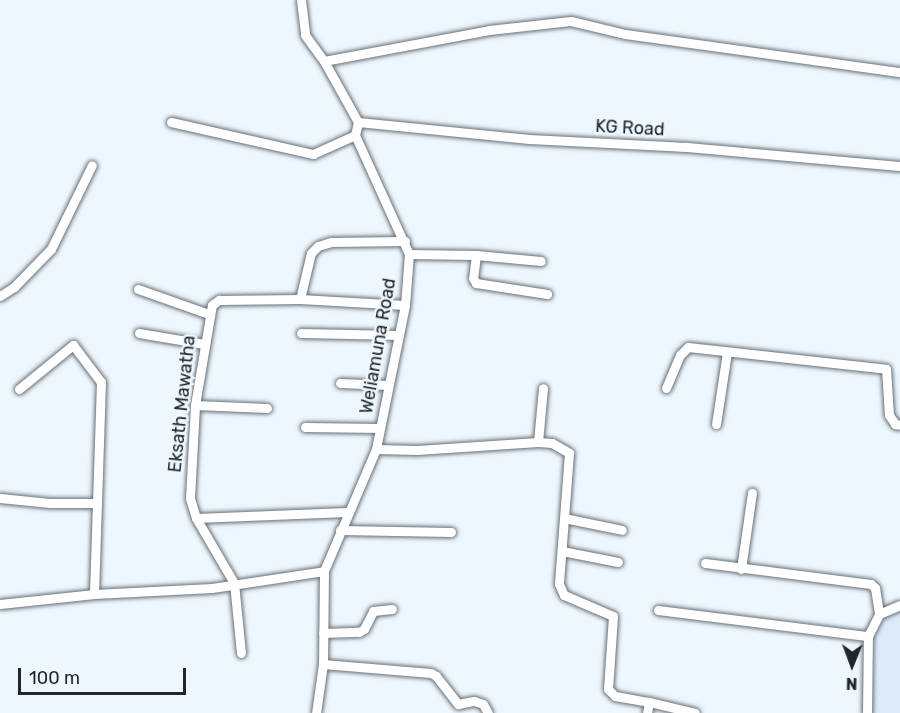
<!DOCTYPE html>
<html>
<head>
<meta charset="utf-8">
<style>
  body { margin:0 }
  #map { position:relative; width:900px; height:713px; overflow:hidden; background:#eef7fe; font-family:Rubik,sans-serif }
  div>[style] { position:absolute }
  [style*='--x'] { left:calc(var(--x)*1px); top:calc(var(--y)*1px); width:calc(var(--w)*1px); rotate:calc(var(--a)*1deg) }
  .built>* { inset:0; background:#ddecf8 }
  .roads { filter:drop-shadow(0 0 2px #687076) drop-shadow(0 0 2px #687076) }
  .minor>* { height:9px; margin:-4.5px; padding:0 4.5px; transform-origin:4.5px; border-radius:4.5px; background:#fff }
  span { translate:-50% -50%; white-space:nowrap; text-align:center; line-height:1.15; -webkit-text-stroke:5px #eef7fe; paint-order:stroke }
  .street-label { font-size:18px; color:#232629 }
  .north { position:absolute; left:822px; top:635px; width:60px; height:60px; -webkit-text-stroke:4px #eef7fe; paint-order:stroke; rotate:181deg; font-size:16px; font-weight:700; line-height:24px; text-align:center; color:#232629 }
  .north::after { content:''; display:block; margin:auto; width:21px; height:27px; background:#232629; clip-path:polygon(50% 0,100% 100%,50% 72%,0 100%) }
  .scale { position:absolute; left:18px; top:668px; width:168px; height:27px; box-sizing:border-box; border:3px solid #232629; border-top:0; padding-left:8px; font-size:18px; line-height:21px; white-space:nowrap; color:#232629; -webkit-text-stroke:4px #eef7fe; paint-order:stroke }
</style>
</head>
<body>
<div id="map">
  <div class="built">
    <div style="clip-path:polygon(900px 609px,900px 713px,873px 713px,874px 637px,889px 610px)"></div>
  </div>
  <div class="roads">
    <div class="minor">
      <div style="--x:301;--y:0;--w:35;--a:83"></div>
      <div style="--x:305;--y:35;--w:32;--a:54"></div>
      <div style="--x:324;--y:61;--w:70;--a:60.9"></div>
      <div style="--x:358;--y:122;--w:13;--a:103"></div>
      <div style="--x:355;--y:135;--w:131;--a:65.6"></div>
      <div style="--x:409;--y:254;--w:51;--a:94.5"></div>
      <div style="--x:405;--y:305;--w:147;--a:101.4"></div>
      <div style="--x:376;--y:449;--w:133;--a:113.1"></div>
      <div style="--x:324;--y:571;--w:93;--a:90.6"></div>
      <div style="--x:323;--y:664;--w:49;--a:98.1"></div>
      <div style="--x:324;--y:61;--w:168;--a:-10.6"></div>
      <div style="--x:489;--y:30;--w:82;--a:-6.3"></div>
      <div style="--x:571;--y:21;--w:56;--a:13.5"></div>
      <div style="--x:625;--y:34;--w:278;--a:7.9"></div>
      <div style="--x:171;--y:122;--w:146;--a:12.7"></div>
      <div style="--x:313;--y:154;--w:46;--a:-24.3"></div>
      <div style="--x:358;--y:122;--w:172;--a:5.7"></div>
      <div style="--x:529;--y:139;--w:157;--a:2.9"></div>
      <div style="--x:686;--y:147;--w:215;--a:5.1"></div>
      <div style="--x:409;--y:254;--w:67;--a:0.9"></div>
      <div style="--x:476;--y:255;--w:65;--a:5.3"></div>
      <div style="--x:476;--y:255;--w:23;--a:97"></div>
      <div style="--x:473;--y:278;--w:6;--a:59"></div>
      <div style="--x:476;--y:283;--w:72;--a:8.8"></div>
      <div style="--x:138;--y:289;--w:75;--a:19.4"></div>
      <div style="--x:0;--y:296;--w:17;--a:-33"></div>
      <div style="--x:14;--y:287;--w:53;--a:-45.8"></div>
      <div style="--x:51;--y:249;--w:93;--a:-64"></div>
      <div style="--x:300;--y:299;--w:47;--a:-76.6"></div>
      <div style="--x:311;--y:253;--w:10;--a:-45"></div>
      <div style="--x:318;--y:246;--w:14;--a:-17"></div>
      <div style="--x:331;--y:242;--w:74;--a:-0.8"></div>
      <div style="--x:139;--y:333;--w:66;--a:9.6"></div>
      <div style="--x:301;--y:333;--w:97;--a:1.2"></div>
      <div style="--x:340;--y:383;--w:48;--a:2.4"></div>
      <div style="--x:666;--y:388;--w:36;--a:-67"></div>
      <div style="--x:680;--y:355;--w:11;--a:-45"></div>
      <div style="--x:688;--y:347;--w:199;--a:6.3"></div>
      <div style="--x:886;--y:369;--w:46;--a:86.3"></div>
      <div style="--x:889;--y:415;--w:11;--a:56"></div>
      <div style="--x:895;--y:424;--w:5;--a:11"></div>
      <div style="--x:19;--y:389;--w:70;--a:-39.2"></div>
      <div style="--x:73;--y:345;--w:46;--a:52.9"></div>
      <div style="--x:101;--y:382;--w:212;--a:91.9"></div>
      <div style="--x:195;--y:405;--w:72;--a:2.4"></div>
      <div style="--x:716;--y:424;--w:73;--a:-81.3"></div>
      <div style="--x:305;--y:427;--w:75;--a:0.8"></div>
      <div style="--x:538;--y:442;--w:54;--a:-84.7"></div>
      <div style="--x:376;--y:449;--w:41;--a:1.4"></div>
      <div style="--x:417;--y:450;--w:121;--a:-3.8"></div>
      <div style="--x:538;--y:442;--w:14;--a:4"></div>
      <div style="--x:552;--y:443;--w:20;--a:30"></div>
      <div style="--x:569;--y:453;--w:131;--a:94.4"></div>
      <div style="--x:559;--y:584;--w:12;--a:66"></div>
      <div style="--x:564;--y:595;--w:53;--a:23.2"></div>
      <div style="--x:613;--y:616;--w:73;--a:93.9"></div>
      <div style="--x:608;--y:689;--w:10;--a:45"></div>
      <div style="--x:615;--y:696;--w:35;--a:10"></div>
      <div style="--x:649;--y:702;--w:11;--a:100"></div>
      <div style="--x:0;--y:498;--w:50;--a:5.7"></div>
      <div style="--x:50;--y:503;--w:45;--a:0"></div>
      <div style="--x:196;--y:518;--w:151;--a:-2.3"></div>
      <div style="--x:564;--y:518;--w:59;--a:11.7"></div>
      <div style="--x:340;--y:530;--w:111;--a:1"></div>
      <div style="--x:562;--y:551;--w:57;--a:11.1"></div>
      <div style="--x:705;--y:563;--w:167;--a:7.2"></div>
      <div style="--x:871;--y:584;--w:6;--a:45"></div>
      <div style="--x:875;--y:588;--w:26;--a:81"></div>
      <div style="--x:741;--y:569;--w:77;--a:-81.8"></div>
      <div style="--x:0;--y:604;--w:95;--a:-6.1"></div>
      <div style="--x:94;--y:594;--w:118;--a:-2.9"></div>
      <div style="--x:212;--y:588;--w:113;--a:-8.6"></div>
      <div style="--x:658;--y:610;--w:212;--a:7.1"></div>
      <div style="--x:323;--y:633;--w:36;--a:-2"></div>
      <div style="--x:359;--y:632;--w:6;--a:-31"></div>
      <div style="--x:364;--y:629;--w:20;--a:-63"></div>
      <div style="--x:373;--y:611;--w:19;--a:-6"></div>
      <div style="--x:241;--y:653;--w:70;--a:-95.7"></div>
      <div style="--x:234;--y:583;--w:75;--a:-120.3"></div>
      <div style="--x:196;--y:518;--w:21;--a:-107"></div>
      <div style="--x:190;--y:498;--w:93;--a:-86.9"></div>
      <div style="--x:195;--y:405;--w:101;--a:-80.4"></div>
      <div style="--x:212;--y:305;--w:9;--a:-36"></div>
      <div style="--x:219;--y:300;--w:81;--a:-0.7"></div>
      <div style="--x:300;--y:299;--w:105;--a:3.3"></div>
      <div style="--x:323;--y:664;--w:108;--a:4.8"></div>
      <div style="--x:431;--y:673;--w:6;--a:31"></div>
      <div style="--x:436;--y:676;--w:36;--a:52"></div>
      <div style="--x:458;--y:704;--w:16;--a:-11"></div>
      <div style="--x:474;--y:701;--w:9;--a:18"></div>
      <div style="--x:483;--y:704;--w:10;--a:61"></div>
      <div style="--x:649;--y:702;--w:47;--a:13.4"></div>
      <div style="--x:867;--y:713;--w:77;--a:-89.3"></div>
      <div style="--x:868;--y:636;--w:25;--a:-63"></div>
      <div style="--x:879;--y:614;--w:23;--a:-23"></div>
    </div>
  </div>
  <div class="street-label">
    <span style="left:630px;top:128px;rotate:3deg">KG Road</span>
    <span style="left:378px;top:346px;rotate:-80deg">Weliamuna Road</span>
    <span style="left:182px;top:404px;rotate:-84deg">Eksath Mawatha</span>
  </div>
  <div class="north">N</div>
  <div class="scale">100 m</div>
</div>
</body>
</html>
